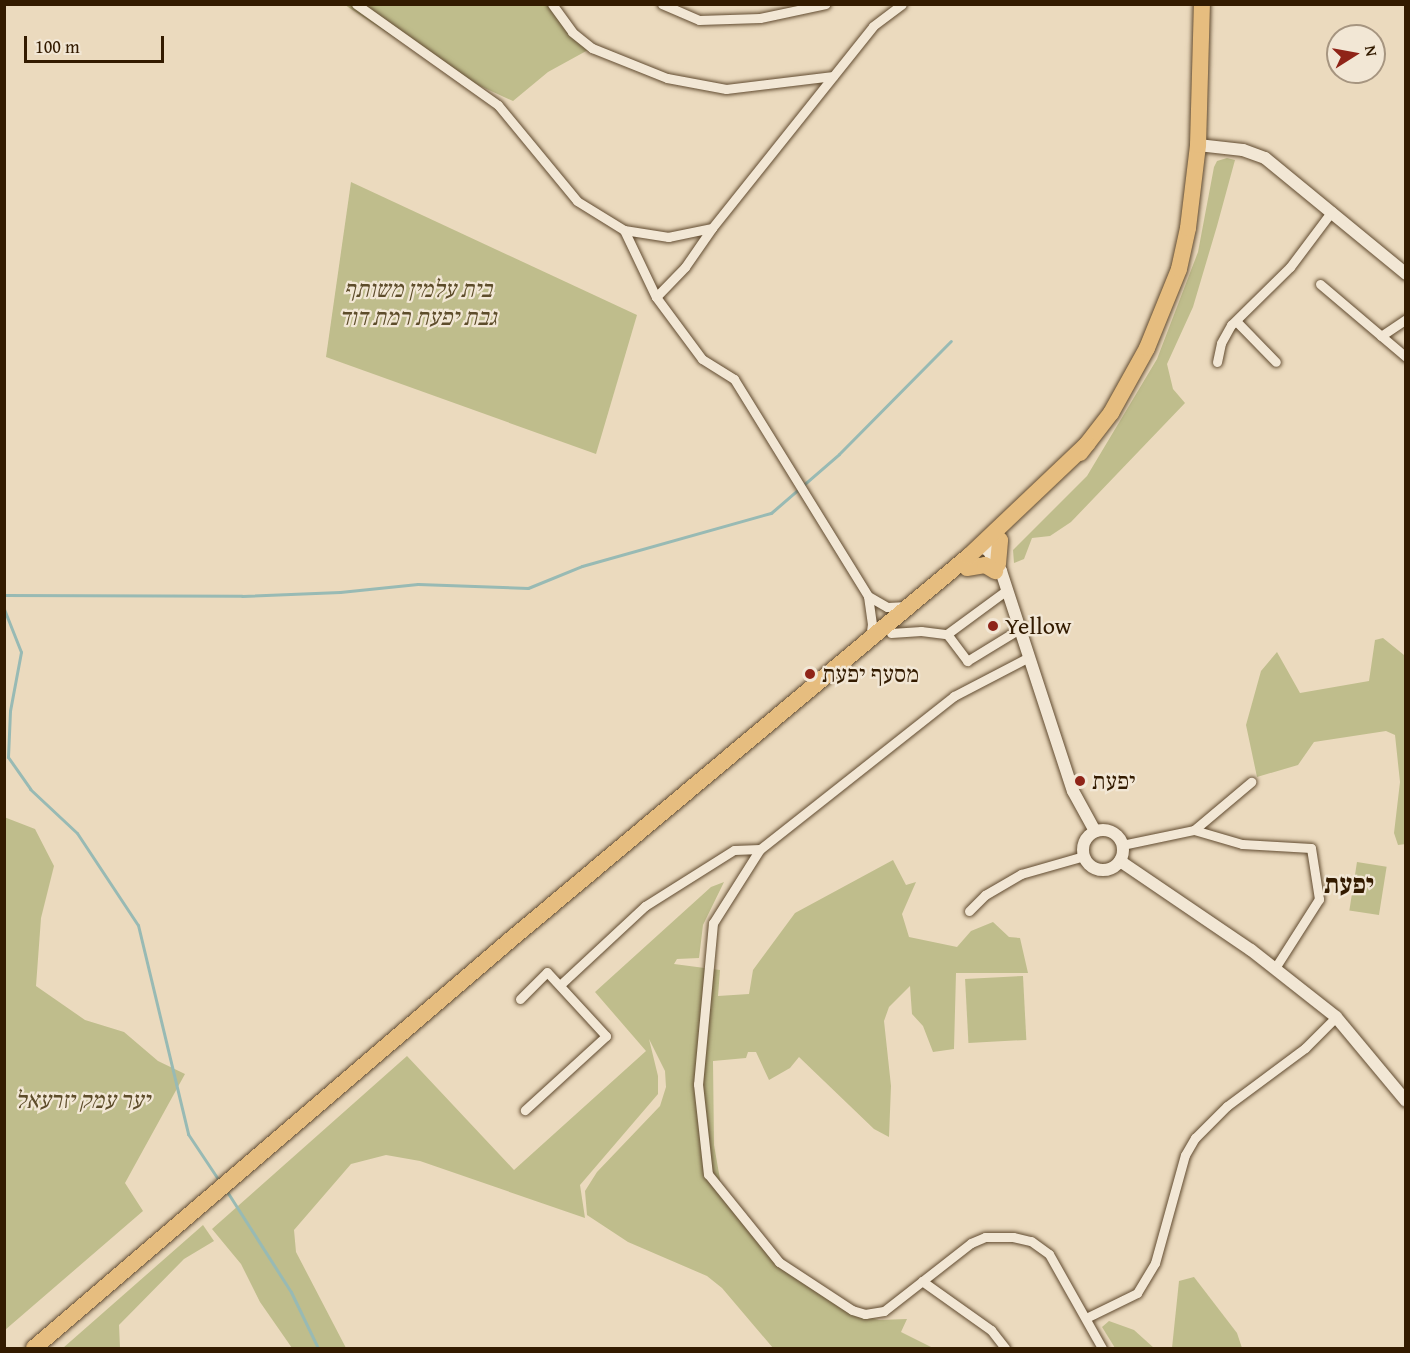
<!DOCTYPE html>
<html>
<head>
<meta charset="utf-8">
<style>
  body { margin:0 }
  #map { position:relative; width:1410px; height:1353px; overflow:hidden; background:#ebdabe; font-family:"Gentium Book Plus","Frank Ruhl Libre",serif }
  div>[style] { position:absolute }
  [style*='--x'] { left:calc(var(--x)*1px); top:calc(var(--y)*1px); width:calc(var(--w)*1px); rotate:calc(var(--a)*1deg) }
  .green>* { inset:0; background:#bfbd8c; transform-origin:0 0 }
  .stream>* { height:3px; margin:-1.5px; padding:0 1.5px; transform-origin:1.5px; border-radius:1.5px; background:#98bab4 }
  .roads { filter:drop-shadow(0 0 2px #614b30) drop-shadow(0 0 2px #614b30) }
  .minor>* { height:9px; margin:-4.5px; padding:0 4.5px; transform-origin:4.5px; border-radius:4.5px; background:#f2e7d5 }
  .tertiary>* { height:12px; margin:-6px; padding:0 6px; transform-origin:6px; border-radius:6px; background:#f2e7d5 }
  .tertiary>.ring { margin:-6px; padding:0; box-sizing:content-box; background:none; border:12px solid #f2e7d5; border-radius:50% }
  .trunk>* { height:16px; margin:-8px; padding:0 8px; transform-origin:8px; border-radius:8px; background:#e6bd7f }
  .dots>* { width:16px; height:16px; translate:-50% -50%; box-sizing:border-box; border:3px solid #f2e7d5; border-radius:50% }
  span { translate:-50% -50%; white-space:nowrap; text-align:center; line-height:1.15; -webkit-text-stroke:4.5px #f2e7d5; paint-order:stroke }
  .park-label { font-size:24px; color:#5d4c2a; font-style:italic }
  .poi-label { font-size:24px; color:#331b00 }
  .left { translate:0 -50%; text-align:left }
  .quarter-label { font-size:27px; color:#331b00; font-weight:700 }
  .frame { position:absolute; inset:0; border:6px solid #331b00; pointer-events:none }
  .north { position:absolute; left:1326px; top:24px; width:60px; height:60px; box-sizing:border-box; background:#f2e7d5; border:2px solid #a69580; border-radius:50%; rotate:79deg; font-size:16px; font-weight:700; line-height:24px; text-align:center; color:#331b00 }
  .north::after { content:''; display:block; margin:auto; width:21px; height:27px; background:#8f2418; clip-path:polygon(50% 0,100% 100%,50% 72%,0 100%) }
  .scale { position:absolute; left:24px; top:36px; width:140px; height:27px; box-sizing:border-box; border:3px solid #331b00; border-top:0; padding-left:8px; font-size:18px; line-height:21px; white-space:nowrap; color:#331b00; -webkit-text-stroke:4px #f2e7d5; paint-order:stroke }
</style>
</head>
<body>
<div id="map">
  <div class="green">
    <div style="clip-path:polygon(345px 5px,547px 5px,566px 20px,588px 50px,548px 72px,513px 101px,441px 68px)"></div>
    <div style="clip-path:polygon(1227px 158px,1235px 160px,1217px 226px,1193px 307px,1167px 364px,1173px 389px,1185px 403px,1071px 522px,1050px 536px,1032px 538px,1024px 559px,1014px 563px,1013px 550px,1087px 476px,1157px 359px,1198px 252px,1214px 167px,1217px 161px)"></div>
    <div style="clip-path:polygon(351px 182px,637px 315px,596px 454px,326px 357px)"></div>
    <div style="clip-path:polygon(1383px 638px,1404px 655px,1405px 668px,1406px 844px,1398px 845px,1394px 833px,1400px 782px,1395px 735px,1386px 731px,1314px 742px,1298px 765px,1257px 777px,1246px 725px,1261px 671px,1277px 652px,1300px 693px,1369px 681px,1375px 640px)"></div>
    <div style="clip-path:polygon(4px 817px,35px 829px,54px 866px,41px 918px,36px 986px,85px 1020px,124px 1032px,158px 1061px,185px 1074px,125px 1183px,143px 1211px,5px 1330px)"></div>
    <div style="clip-path:polygon(893px 860px,906px 885px,916px 882px,902px 914px,909px 937px,957px 947px,971px 931px,993px 922px,1009px 937px,1020px 938px,1028px 973px,956px 973px,954px 1049px,933px 1052px,923px 1026px,912px 1014px,910px 986px,889px 1007px,884px 1021px,891px 1086px,889px 1137px,874px 1129px,799px 1057px,790px 1068px,769px 1080px,756px 1052px,748px 1052px,746px 1058px,713px 1061px,714px 1145px,721px 1185px,781px 1258px,865px 1316px,879px 1320px,907px 1319px,901px 1332px,933px 1348px,773px 1348px,722px 1288px,707px 1276px,628px 1242px,587px 1215px,585px 1191px,597px 1172px,660px 1106px,666px 1087px,665px 1071px,649px 1039px,658px 1076px,658px 1094px,580px 1185px,585px 1218px,420px 1161px,386px 1155px,351px 1164px,294px 1230px,296px 1252px,346px 1348px,292px 1348px,260px 1302px,241px 1264px,212px 1229px,407px 1056px,514px 1170px,646px 1051px,595px 992px,711px 887px,724px 882px,703px 925px,699px 958px,677px 959px,674px 964px,720px 970px,718px 996px,749px 994px,753px 970px,795px 913px)"></div>
    <div style="left:1357px;top:862px;width:30px;height:49px;rotate:9deg"></div>
    <div style="left:1023px;top:976px;width:64px;height:58px;rotate:87deg"></div>
    <div style="clip-path:polygon(203px 1225px,214px 1241px,184px 1259px,119px 1325px,120px 1348px,63px 1348px)"></div>
    <div style="clip-path:polygon(1194px 1277px,1237px 1333px,1242px 1348px,1172px 1348px,1179px 1281px)"></div>
    <div style="clip-path:polygon(1109px 1321px,1134px 1330px,1154px 1348px,1115px 1348px,1102px 1327px)"></div>
  </div>
  <div class="stream">
    <div style="--x:4;--y:595;--w:238;--a:0.2"></div>
    <div style="--x:242;--y:596;--w:98;--a:-2.3"></div>
    <div style="--x:340;--y:592;--w:78;--a:-5.9"></div>
    <div style="--x:418;--y:584;--w:110;--a:2.1"></div>
    <div style="--x:528;--y:588;--w:58;--a:-22.2"></div>
    <div style="--x:582;--y:566;--w:196;--a:-15.7"></div>
    <div style="--x:771;--y:513;--w:90;--a:-40.9"></div>
    <div style="--x:839;--y:454;--w:159;--a:-45.3"></div>
    <div style="--x:4;--y:609;--w:46;--a:68.4"></div>
    <div style="--x:21;--y:652;--w:60;--a:100.6"></div>
    <div style="--x:10;--y:711;--w:46;--a:92.5"></div>
    <div style="--x:8;--y:757;--w:39;--a:55"></div>
    <div style="--x:30;--y:789;--w:64;--a:43.1"></div>
    <div style="--x:77;--y:833;--w:110;--a:56.5"></div>
    <div style="--x:138;--y:925;--w:215;--a:76.5"></div>
    <div style="--x:188;--y:1134;--w:58;--a:56.3"></div>
    <div style="--x:226;--y:1190;--w:121;--a:57.5"></div>
    <div style="--x:291;--y:1292;--w:62;--a:64.3"></div>
  </div>
  <div class="roads">
    <div class="minor">
      <div style="--x:356;--y:4;--w:174;--a:35.4"></div>
      <div style="--x:498;--y:105;--w:124;--a:50.5"></div>
      <div style="--x:577;--y:201;--w:55;--a:31.7"></div>
      <div style="--x:624;--y:230;--w:45;--a:9"></div>
      <div style="--x:668;--y:237;--w:45;--a:-11.6"></div>
      <div style="--x:712;--y:228;--w:258;--a:-51.4"></div>
      <div style="--x:873;--y:26;--w:36;--a:-37"></div>
      <div style="--x:552;--y:4;--w:34;--a:54"></div>
      <div style="--x:572;--y:32;--w:26;--a:39"></div>
      <div style="--x:592;--y:48;--w:81;--a:21.8"></div>
      <div style="--x:667;--y:78;--w:60;--a:10.6"></div>
      <div style="--x:726;--y:89;--w:108;--a:-6.9"></div>
      <div style="--x:662;--y:4;--w:40;--a:23.4"></div>
      <div style="--x:699;--y:20;--w:61;--a:-1.9"></div>
      <div style="--x:760;--y:18;--w:67;--a:-12"></div>
      <div style="--x:624;--y:230;--w:74;--a:64.5"></div>
      <div style="--x:656;--y:297;--w:42;--a:-46"></div>
      <div style="--x:685;--y:267;--w:47;--a:-55.3"></div>
      <div style="--x:1320;--y:284;--w:113;--a:40.3"></div>
      <div style="--x:656;--y:297;--w:77;--a:53.4"></div>
      <div style="--x:702;--y:359;--w:38;--a:32"></div>
      <div style="--x:734;--y:379;--w:255;--a:58.3"></div>
      <div style="--x:868;--y:596;--w:22;--a:30"></div>
      <div style="--x:887;--y:607;--w:20;--a:-3"></div>
      <div style="--x:1236;--y:321;--w:57;--a:45.7"></div>
      <div style="--x:1381;--y:336;--w:30;--a:-34"></div>
      <div style="--x:1217;--y:362;--w:19;--a:-78"></div>
      <div style="--x:1221;--y:343;--w:21;--a:-61"></div>
      <div style="--x:1231;--y:325;--w:83;--a:-44.5"></div>
      <div style="--x:1290;--y:267;--w:70;--a:-53.1"></div>
      <div style="--x:868;--y:596;--w:28;--a:82"></div>
      <div style="--x:872;--y:624;--w:14;--a:98"></div>
      <div style="--x:891;--y:633;--w:30;--a:-4"></div>
      <div style="--x:921;--y:631;--w:26;--a:7"></div>
      <div style="--x:947;--y:634;--w:74;--a:-36.3"></div>
      <div style="--x:947;--y:634;--w:34;--a:53"></div>
      <div style="--x:967;--y:661;--w:63;--a:-31.4"></div>
      <div style="--x:1029;--y:657;--w:85;--a:152.5"></div>
      <div style="--x:954;--y:696;--w:247;--a:141.7"></div>
      <div style="--x:760;--y:849;--w:88;--a:122.4"></div>
      <div style="--x:713;--y:923;--w:162;--a:95.3"></div>
      <div style="--x:698;--y:1084;--w:91;--a:83.7"></div>
      <div style="--x:708;--y:1174;--w:113;--a:51.1"></div>
      <div style="--x:779;--y:1262;--w:87;--a:33.3"></div>
      <div style="--x:852;--y:1310;--w:14;--a:17"></div>
      <div style="--x:865;--y:1314;--w:19;--a:-9"></div>
      <div style="--x:884;--y:1311;--w:110;--a:-38"></div>
      <div style="--x:971;--y:1243;--w:15;--a:-23"></div>
      <div style="--x:985;--y:1237;--w:28;--a:0"></div>
      <div style="--x:1013;--y:1237;--w:18;--a:13"></div>
      <div style="--x:1031;--y:1241;--w:22;--a:36"></div>
      <div style="--x:1049;--y:1254;--w:108;--a:60.6"></div>
      <div style="--x:1194;--y:830;--w:50;--a:16.3"></div>
      <div style="--x:1242;--y:844;--w:69;--a:3.3"></div>
      <div style="--x:1311;--y:848;--w:52;--a:81.1"></div>
      <div style="--x:1319;--y:899;--w:82;--a:122.5"></div>
      <div style="--x:1122;--y:845;--w:74;--a:-11.8"></div>
      <div style="--x:1194;--y:830;--w:75;--a:-40.1"></div>
      <div style="--x:969;--y:911;--w:23;--a:-45"></div>
      <div style="--x:985;--y:895;--w:42;--a:-30.3"></div>
      <div style="--x:1021;--y:874;--w:66;--a:-15.9"></div>
      <div style="--x:560;--y:985;--w:116;--a:-42.9"></div>
      <div style="--x:645;--y:906;--w:105;--a:-32.2"></div>
      <div style="--x:734;--y:850;--w:26;--a:-2"></div>
      <div style="--x:520;--y:999;--w:38;--a:-45"></div>
      <div style="--x:547;--y:972;--w:87;--a:47.3"></div>
      <div style="--x:606;--y:1036;--w:110;--a:137.6"></div>
      <div style="--x:922;--y:1281;--w:85;--a:35.4"></div>
      <div style="--x:991;--y:1330;--w:23;--a:52"></div>
      <div style="--x:1086;--y:1318;--w:57;--a:-26.1"></div>
      <div style="--x:1137;--y:1293;--w:35;--a:-59"></div>
      <div style="--x:1155;--y:1263;--w:112;--a:-74.5"></div>
      <div style="--x:1185;--y:1155;--w:20;--a:-60"></div>
      <div style="--x:1195;--y:1138;--w:45;--a:-45"></div>
      <div style="--x:1227;--y:1106;--w:97;--a:-36.6"></div>
      <div style="--x:1305;--y:1048;--w:44;--a:-45"></div>
    </div>
    <div class="tertiary">
      <div style="--x:1198;--y:145;--w:45;--a:6.3"></div>
      <div style="--x:1243;--y:150;--w:23;--a:20"></div>
      <div style="--x:1265;--y:158;--w:183;--a:39.4"></div>
      <div style="--x:980;--y:547;--w:9;--a:21"></div>
      <div style="--x:988;--y:550;--w:25;--a:58"></div>
      <div style="--x:1001;--y:571;--w:231;--a:71.9"></div>
      <div style="--x:1073;--y:791;--w:46;--a:61.2"></div>
      <div class="ring" style="left:1083px;top:830px;width:28px;height:28px"></div>
      <div style="--x:1120;--y:861;--w:158;--a:34.2"></div>
      <div style="--x:1251;--y:950;--w:108;--a:38.2"></div>
      <div style="--x:1336;--y:1017;--w:109;--a:50.2"></div>
    </div>
    <div class="trunk">
      <div style="--x:1080;--y:453;--w:51;--a:-52.2"></div>
      <div style="--x:1111;--y:413;--w:74;--a:-61"></div>
      <div style="--x:1147;--y:348;--w:85;--a:-67.9"></div>
      <div style="--x:1179;--y:269;--w:42;--a:-77.6"></div>
      <div style="--x:1188;--y:228;--w:84;--a:-83.1"></div>
      <div style="--x:1198;--y:145;--w:141;--a:-88.4"></div>
      <div style="--x:998;--y:564;--w:24;--a:-85"></div>
      <div style="--x:967;--y:568;--w:18;--a:-9"></div>
      <div style="--x:985;--y:565;--w:12;--a:31"></div>
      <div style="--x:34;--y:1348;--w:626;--a:-40.59"></div>
      <div style="--x:509;--y:941;--w:600;--a:-39.93"></div>
      <div style="--x:969;--y:556;--w:163;--a:-43.5"></div>
    </div>
  </div>
  <div class="dots">
    <div style="left:993px;top:626px;background:#8f2418"></div>
    <div style="left:810px;top:674px;background:#8f2418"></div>
    <div style="left:1080px;top:781px;background:#8f2418"></div>
  </div>
  <div class="park-label">
    <span style="left:418px;top:303px">בית עלמין משותף<br>גבת יפעת רמת דוד</span>
    <span style="left:82px;top:1100px">יער עמק יזרעאל</span>
  </div>
  <div class="poi-label">
    <span class="left" style="left:1005px;top:626px">Yellow</span>
    <span class="left" style="left:822px;top:674px">מסעף יפעת</span>
    <span class="left" style="left:1092px;top:781px">יפעת</span>
  </div>
  <div class="quarter-label">
    <span style="left:1349px;top:884px">יפעת</span>
  </div>
  <div class="frame"></div>
  <div class="north">N</div>
  <div class="scale">100 m</div>
</div>
</body>
</html>
